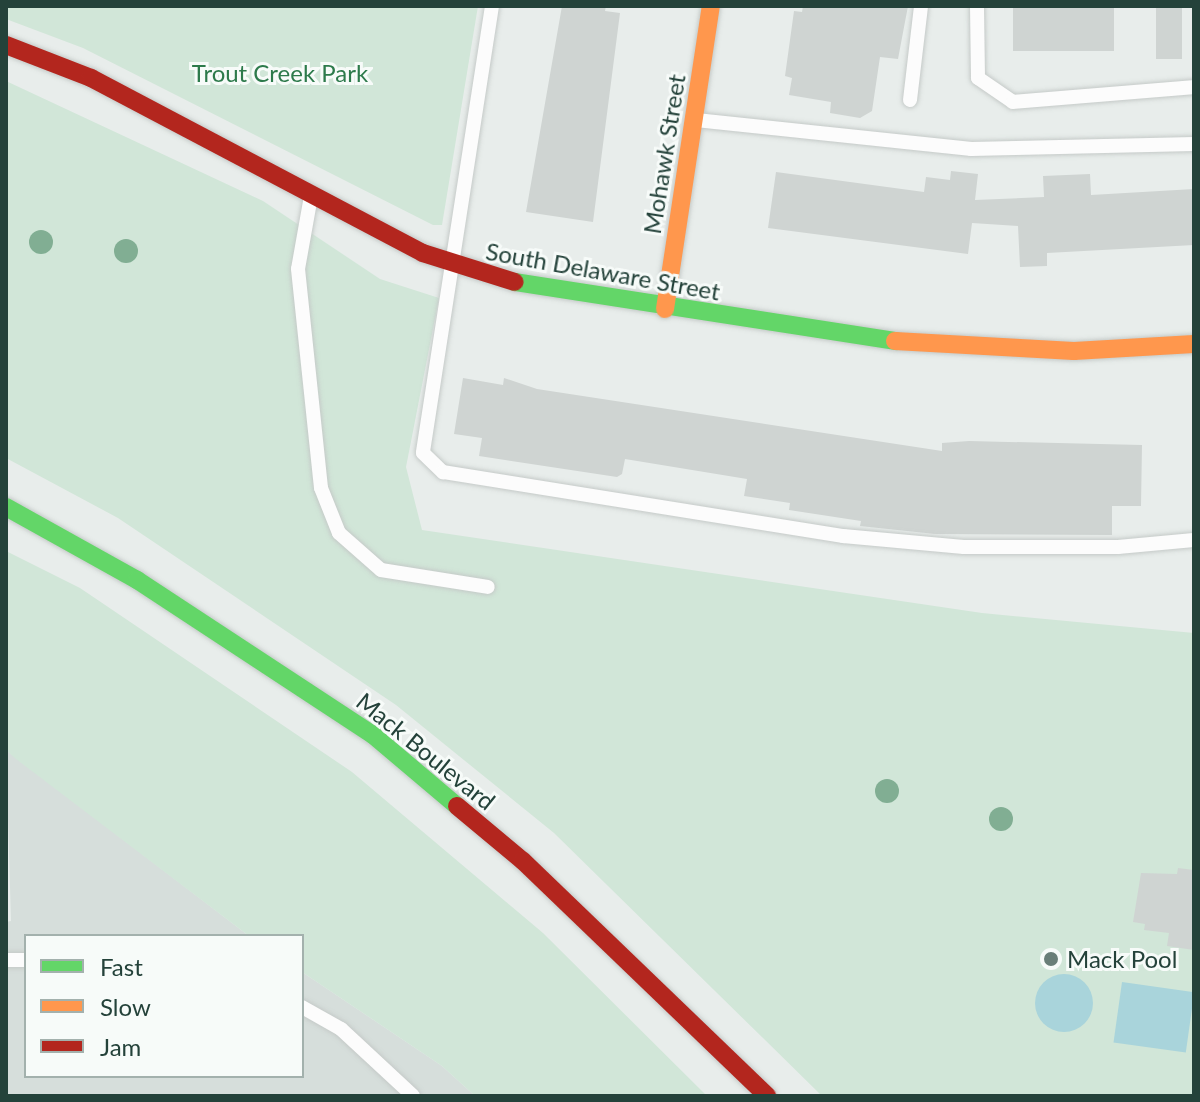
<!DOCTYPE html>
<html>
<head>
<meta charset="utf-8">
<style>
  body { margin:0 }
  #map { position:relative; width:1200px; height:1102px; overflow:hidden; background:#e8edeb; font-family:Lato,sans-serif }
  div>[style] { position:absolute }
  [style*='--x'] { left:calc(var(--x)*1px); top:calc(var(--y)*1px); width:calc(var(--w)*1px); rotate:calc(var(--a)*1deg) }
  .built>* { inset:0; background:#d6dedb }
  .green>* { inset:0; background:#d1e6d8 }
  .water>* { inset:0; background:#a9d4db; transform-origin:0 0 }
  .round { border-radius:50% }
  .building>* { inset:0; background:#cfd4d2; transform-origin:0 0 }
  .roads { filter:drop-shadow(0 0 2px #c5cac8) drop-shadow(0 0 2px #c5cac8) }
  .lane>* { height:14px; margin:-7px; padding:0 7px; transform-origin:7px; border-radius:7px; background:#fcfcfc }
  .fast>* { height:18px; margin:-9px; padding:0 9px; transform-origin:9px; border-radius:9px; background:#63d668 }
  .slow>* { height:18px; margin:-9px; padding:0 9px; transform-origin:9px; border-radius:9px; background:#ff974d }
  .jam>* { height:18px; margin:-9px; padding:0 9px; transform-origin:9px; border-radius:9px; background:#b3261e }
  .trees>* { width:24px; height:24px; margin:-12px; border-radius:50%; background:#81ae93 }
  .dots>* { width:22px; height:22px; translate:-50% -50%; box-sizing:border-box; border:4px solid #f7fbf9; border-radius:50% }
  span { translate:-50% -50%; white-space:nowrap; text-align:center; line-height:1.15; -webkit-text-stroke:6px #f7fbf9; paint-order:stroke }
  .park-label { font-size:24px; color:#2d7a4b }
  .street-label { font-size:24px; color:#24423a }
  .poi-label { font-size:24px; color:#24423a }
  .left { translate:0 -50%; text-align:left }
  .frame { position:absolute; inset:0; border:8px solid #24423a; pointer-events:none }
  .legend { position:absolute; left:24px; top:934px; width:280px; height:144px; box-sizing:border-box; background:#f7fbf9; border:2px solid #a3b1ad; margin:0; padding:10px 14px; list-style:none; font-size:24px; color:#24423a }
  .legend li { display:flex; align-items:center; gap:16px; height:40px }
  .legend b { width:40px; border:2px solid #a3b1ad }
</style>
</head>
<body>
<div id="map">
  <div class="built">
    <div style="clip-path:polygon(6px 750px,249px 936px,26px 936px,26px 1076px,302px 1076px,302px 972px,442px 1066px,475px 1096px,6px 1096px,6px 922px,11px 921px)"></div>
  </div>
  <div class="green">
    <div style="clip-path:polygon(6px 6px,478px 6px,442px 225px,433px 225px,83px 48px,6px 19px)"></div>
    <div style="clip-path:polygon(6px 81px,263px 201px,380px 279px,439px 298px,406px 467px,422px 530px,982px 613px,1194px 633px,1194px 1096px,822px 1096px,554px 833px,396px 705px,118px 518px,6px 458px)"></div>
    <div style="clip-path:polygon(6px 551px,80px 588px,352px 772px,543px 933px,707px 1096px,475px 1096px,442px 1066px,302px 972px,302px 936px,249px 936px,16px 759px,6px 750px)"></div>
  </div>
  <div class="water">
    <div class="round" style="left:1035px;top:974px;width:58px;height:58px"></div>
    <div style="left:1122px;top:982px;width:73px;height:61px;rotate:8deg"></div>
  </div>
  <div class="building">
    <div style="clip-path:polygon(562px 6px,606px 6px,605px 11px,620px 13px,593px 222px,526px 212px)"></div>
    <div style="clip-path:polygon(803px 6px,908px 6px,898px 59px,880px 57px,872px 111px,860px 118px,830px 113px,831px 102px,789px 95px,792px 78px,785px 76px,794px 11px,802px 12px)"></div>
    <div style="left:1013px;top:6px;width:101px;height:45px"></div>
    <div style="left:1156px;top:6px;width:26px;height:53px"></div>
    <div style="clip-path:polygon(951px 171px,978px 174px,975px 200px,1044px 197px,1043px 176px,1090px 174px,1091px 195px,1194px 189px,1194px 245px,1047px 253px,1047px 266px,1020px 267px,1018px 226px,972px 223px,968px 254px,768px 228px,776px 172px,924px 192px,926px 177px,950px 180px)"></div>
    <div style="clip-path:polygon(463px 378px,503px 385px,504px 378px,537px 389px,942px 451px,942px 443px,969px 441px,1142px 445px,1141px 506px,1112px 506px,1112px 535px,935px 534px,860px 526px,861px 521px,789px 510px,790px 503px,744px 496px,747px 479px,625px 459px,622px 474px,617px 477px,479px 456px,482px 438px,454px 434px)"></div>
    <div style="clip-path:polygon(1178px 868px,1194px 870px,1194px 950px,1167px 946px,1169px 933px,1144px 930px,1145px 924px,1133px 922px,1141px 873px,1177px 874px)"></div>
  </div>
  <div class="roads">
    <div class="lane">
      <div style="--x:492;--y:6;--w:452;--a:98.8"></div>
      <div style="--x:423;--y:453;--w:28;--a:44"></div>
      <div style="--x:443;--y:472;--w:405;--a:9.1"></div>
      <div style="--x:843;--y:536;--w:121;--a:5.2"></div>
      <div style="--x:964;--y:547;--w:154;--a:0"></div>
      <div style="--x:1118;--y:547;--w:76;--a:-5.3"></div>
      <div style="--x:977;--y:6;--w:72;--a:89.2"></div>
      <div style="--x:978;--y:78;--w:42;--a:34.4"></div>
      <div style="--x:1013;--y:102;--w:182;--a:-4.7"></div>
      <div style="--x:910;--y:100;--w:95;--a:-83.3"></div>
      <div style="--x:696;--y:120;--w:277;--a:6"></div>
      <div style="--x:971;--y:149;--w:223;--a:-1.3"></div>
      <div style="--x:311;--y:196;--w:74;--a:100.1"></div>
      <div style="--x:298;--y:269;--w:220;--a:84"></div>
      <div style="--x:321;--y:488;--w:48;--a:68.2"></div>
      <div style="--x:339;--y:533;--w:56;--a:41.4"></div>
      <div style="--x:381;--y:570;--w:108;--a:9"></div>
      <div style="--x:6;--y:960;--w:20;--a:0"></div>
      <div style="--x:302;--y:1007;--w:45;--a:29.4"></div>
      <div style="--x:341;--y:1029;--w:98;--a:42.9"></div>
    </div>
    <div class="fast">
      <div style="--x:515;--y:282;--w:385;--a:8.8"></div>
      <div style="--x:6;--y:507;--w:150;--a:29.1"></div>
      <div style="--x:137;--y:580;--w:282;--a:33.3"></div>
      <div style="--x:373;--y:735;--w:110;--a:40.2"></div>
    </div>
    <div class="slow">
      <div style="--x:665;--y:309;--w:306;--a:-81.4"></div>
      <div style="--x:895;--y:341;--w:179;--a:3.2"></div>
      <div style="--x:1074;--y:351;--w:120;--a:-3.3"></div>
    </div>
    <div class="jam">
      <div style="--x:6;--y:45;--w:91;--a:21.2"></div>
      <div style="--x:91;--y:78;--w:375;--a:27.8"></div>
      <div style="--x:423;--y:253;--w:96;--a:17.5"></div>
      <div style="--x:457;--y:806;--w:86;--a:39.8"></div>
      <div style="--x:523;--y:861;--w:339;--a:43.9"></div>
    </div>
  </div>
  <div class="trees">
    <div style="left:41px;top:242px"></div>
    <div style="left:126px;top:251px"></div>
    <div style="left:887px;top:791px"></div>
    <div style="left:1001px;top:819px"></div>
  </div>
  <div class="dots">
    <div style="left:1051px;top:959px;background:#697e78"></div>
  </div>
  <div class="park-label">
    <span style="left:280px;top:73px">Trout Creek Park</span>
  </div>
  <div class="street-label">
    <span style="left:664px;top:154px;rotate:-81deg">Mohawk Street</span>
    <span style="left:603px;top:271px;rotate:10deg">South Delaware Street</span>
    <span style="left:426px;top:751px;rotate:39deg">Mack Boulevard</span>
  </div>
  <div class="poi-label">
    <span class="left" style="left:1067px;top:959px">Mack Pool</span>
  </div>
  <div class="frame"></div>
  <ul class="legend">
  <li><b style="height:10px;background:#63d668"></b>Fast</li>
  <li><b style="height:10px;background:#ff974d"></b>Slow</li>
  <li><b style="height:10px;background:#b3261e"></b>Jam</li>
  </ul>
</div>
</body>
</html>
